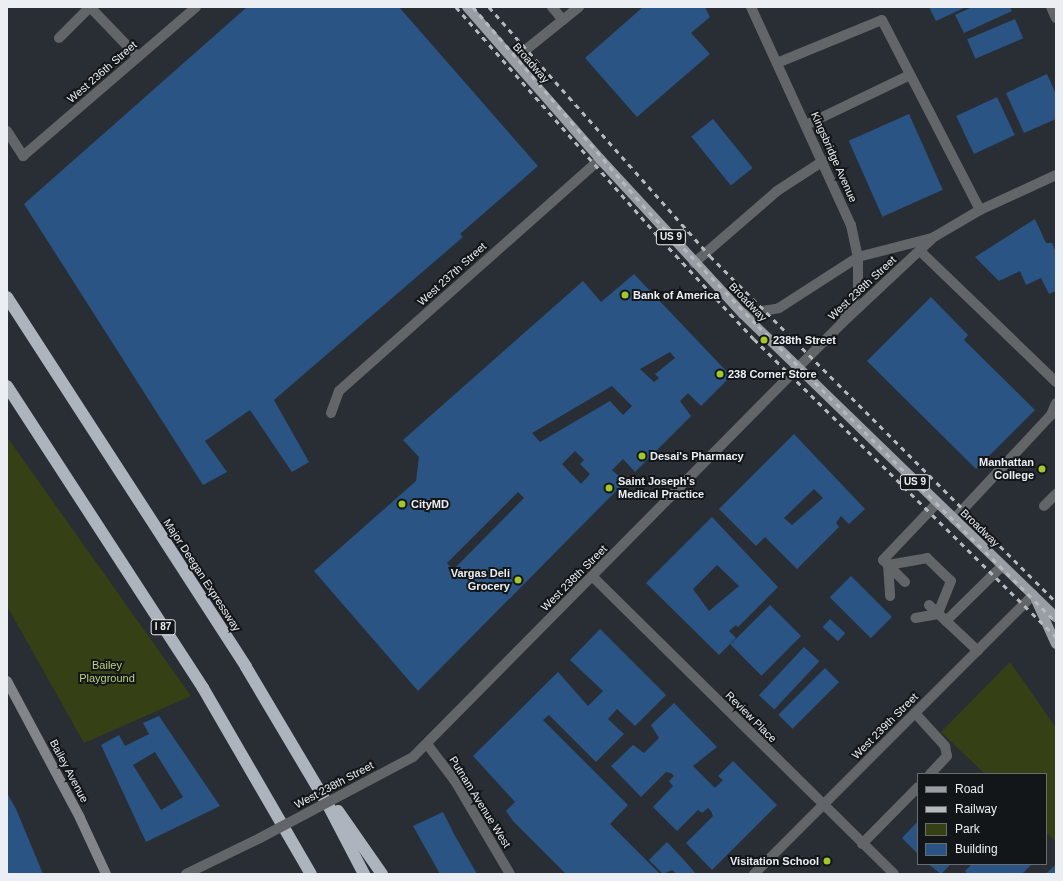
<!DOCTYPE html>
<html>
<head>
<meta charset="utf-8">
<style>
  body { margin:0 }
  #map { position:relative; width:1063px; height:881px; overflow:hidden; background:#282e34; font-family:Helvetica,sans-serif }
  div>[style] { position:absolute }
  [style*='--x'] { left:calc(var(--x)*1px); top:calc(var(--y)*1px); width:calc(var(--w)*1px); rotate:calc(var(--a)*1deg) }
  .green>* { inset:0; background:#354114 }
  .building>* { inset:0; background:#2a5483; transform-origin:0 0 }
  .service>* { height:10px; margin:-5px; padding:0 5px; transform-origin:5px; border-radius:5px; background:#636669 }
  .minor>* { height:10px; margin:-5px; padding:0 5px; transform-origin:5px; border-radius:5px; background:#636669 }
  .secondary>* { height:10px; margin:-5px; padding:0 5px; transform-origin:5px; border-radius:5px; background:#82868b }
  .primary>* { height:10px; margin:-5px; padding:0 5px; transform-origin:5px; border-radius:5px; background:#999ea5 }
  .motorway>* { height:12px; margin:-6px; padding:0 6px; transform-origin:6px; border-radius:6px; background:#aeb4bd }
  .rail>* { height:3px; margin-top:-1.5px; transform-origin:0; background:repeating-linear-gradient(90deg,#b6babf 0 5px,transparent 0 10px) }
  .minor-bridge>* { height:10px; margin:-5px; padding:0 5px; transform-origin:5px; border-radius:5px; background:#636669 }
  .dots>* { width:11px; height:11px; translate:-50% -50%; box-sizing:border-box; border:2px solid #131619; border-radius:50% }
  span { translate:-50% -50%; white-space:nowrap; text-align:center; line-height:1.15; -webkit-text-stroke:4px #131619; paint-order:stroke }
  .shield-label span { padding:1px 3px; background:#131619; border:1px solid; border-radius:3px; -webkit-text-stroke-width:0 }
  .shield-label { font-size:10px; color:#ebeff3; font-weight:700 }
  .street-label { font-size:11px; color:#ebeff3 }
  .poi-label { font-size:11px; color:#ebeff3; font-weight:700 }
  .left { translate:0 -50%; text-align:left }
  .right { translate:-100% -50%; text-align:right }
  .park-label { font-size:11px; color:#bad478 }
  .frame { position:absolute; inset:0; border:8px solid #ebeff3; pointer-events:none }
  .legend { position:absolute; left:917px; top:773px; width:130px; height:92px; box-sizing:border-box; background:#131619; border:1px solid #696d70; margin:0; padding:5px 7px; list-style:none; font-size:12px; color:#ebeff3 }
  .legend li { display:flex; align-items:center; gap:8px; height:20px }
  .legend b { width:20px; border:1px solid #696d70 }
</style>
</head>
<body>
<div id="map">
  <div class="green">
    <div style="clip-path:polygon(7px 437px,191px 696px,84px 743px,7px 606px)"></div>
    <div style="clip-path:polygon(1010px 662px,1056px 728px,1056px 842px,1046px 832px,1046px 774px,985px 774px,941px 732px)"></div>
  </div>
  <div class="building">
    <div style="clip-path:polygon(247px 7px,399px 7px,538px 166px,460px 234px,463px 237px,274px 400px,309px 462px,292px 472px,250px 410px,205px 441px,227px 472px,203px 485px,24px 204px)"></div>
    <div style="clip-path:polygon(643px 7px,705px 7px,710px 17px,691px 33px,710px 54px,637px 117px,585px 58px)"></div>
    <div style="clip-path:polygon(929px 7px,966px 7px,936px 21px)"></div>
    <div style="clip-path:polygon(972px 7px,1010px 7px,1012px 11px,964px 33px,955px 15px)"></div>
    <div style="left:1015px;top:19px;width:21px;height:52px;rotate:67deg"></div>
    <div style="clip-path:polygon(1047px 74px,1056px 94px,1056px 119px,1024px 133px,1006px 93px)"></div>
    <div style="left:997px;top:97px;width:42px;height:45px;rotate:65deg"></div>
    <div style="left:909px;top:114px;width:83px;height:66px;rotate:66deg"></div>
    <div style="left:713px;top:119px;width:63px;height:28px;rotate:51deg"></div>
    <div style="clip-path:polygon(1035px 219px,1046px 243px,1052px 243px,1056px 252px,1056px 291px,1049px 294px,1041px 278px,1026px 285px,1020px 271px,999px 281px,975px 257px)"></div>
    <div style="clip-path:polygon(evenodd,634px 274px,731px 376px,701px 406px,688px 393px,680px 401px,691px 416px,635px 472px,623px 459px,612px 470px,625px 482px,418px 691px,314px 571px,416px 481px,419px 457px,403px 440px,583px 281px,601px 302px,634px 274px,670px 352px,675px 358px,655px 374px,659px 378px,654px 382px,640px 369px,670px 352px,634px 274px,612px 386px,632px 406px,623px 415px,610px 401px,540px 442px,532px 433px,612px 386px,634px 274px,575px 451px,584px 460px,580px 464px,590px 474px,581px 484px,562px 464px,575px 451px,634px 274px,518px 492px,524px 498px,453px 570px,447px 563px,518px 492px)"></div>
    <div style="clip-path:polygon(931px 297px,968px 335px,964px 340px,1035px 410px,976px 469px,867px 361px)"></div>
    <div style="clip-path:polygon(evenodd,794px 434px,865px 509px,849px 524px,841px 516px,836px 523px,839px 527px,797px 569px,765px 537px,756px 546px,719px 509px,794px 434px,814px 489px,823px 498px,792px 525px,784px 518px,814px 489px)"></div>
    <div style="clip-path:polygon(evenodd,712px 517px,778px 587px,738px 627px,736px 625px,729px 631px,736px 638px,719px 655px,646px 583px,712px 517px,717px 565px,739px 586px,709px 611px,693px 589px,717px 565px)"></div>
    <div style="left:851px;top:576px;width:58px;height:30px;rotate:45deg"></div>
    <div style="left:770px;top:605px;width:44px;height:56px;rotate:45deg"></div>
    <div style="left:830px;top:619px;width:21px;height:11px;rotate:43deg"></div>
    <div style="clip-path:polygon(600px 629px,666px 695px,635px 726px,617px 709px,608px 719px,624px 734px,596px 762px,549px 715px,543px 720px,628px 805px,610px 824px,660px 874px,566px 874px,513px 821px,506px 811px,515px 802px,473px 756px,558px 672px,588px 706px,603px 691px,570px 660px)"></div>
    <div style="left:804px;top:647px;width:21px;height:66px;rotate:43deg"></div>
    <div style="left:825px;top:668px;width:20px;height:66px;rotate:45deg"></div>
    <div style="clip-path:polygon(674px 703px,717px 747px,693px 766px,715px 788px,723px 780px,718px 776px,733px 761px,777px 805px,712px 870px,686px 843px,713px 816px,711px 811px,708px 808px,702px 813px,698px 810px,677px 831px,653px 807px,673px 786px,669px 781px,674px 776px,671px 773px,666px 772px,641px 797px,611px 766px,633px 745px,644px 753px,659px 738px,651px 725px)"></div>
    <div style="clip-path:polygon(evenodd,159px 716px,220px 806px,146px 842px,101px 745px,119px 735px,125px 746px,149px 734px,143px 723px,159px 716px,155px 752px,183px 797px,161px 810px,133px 765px,155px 752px)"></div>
    <div style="clip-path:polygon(7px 793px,16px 809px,43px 874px,7px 874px)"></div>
    <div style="clip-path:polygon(443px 812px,454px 834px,477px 874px,440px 874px,413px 826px)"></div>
    <div style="clip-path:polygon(918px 821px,918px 854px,902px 838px)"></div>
    <div style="clip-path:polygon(667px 842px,684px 860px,696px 874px,677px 874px,672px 870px,663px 874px,649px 860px)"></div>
    <div style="clip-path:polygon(928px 864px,951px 864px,941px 874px)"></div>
    <div style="clip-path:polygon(972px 864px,1032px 864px,1022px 874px,968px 874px,965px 871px)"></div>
    <div style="clip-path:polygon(1056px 864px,1056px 874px,1046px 874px)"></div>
  </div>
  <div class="service">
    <div style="--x:90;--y:7;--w:69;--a:46.2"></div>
    <div style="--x:552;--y:7;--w:17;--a:50"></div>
    <div style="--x:59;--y:38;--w:44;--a:-45"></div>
    <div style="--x:513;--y:60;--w:85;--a:-38.8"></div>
    <div style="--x:777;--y:63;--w:113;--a:-22.3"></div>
    <div style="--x:882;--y:20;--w:214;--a:62.7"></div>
    <div style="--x:806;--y:125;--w:115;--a:-25.7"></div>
    <div style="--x:7;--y:131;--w:30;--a:57"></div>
    <div style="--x:920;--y:251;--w:189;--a:43.9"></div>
    <div style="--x:694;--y:263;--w:110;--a:-40.9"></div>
    <div style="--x:777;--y:191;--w:55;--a:-33.1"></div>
    <div style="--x:1044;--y:506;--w:17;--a:-45"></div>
    <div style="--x:954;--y:519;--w:142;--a:-47"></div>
    <div style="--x:1051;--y:415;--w:13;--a:-67"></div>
    <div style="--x:888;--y:565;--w:40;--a:-10"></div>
    <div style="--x:927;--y:558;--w:33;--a:44"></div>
    <div style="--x:951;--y:581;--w:35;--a:112"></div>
    <div style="--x:938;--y:614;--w:23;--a:170"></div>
    <div style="--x:888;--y:565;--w:31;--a:86"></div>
    <div style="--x:905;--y:582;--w:31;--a:-135"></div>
    <div style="--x:883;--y:560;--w:79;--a:-46.5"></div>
    <div style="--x:929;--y:605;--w:67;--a:43.2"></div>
    <div style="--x:946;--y:621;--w:78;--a:-44.5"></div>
    <div style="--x:915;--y:713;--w:45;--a:47.7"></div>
    <div style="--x:945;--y:746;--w:10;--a:79"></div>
    <div style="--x:947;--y:756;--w:25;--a:133"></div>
    <div style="--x:862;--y:844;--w:80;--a:-45.5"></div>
  </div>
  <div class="minor">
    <div style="--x:751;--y:7;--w:240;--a:65.4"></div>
    <div style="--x:851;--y:225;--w:33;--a:78"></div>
    <div style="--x:858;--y:257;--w:33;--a:90"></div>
    <div style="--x:858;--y:290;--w:30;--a:116"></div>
    <div style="--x:1051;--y:7;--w:12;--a:66"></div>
    <div style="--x:23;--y:156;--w:228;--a:-40.7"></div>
    <div style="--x:743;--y:314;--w:36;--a:-9"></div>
    <div style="--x:779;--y:308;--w:94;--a:-32.8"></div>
    <div style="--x:858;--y:257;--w:76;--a:-14.4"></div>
    <div style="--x:331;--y:413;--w:23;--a:-70"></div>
    <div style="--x:339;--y:391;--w:349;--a:-41.6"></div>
    <div style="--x:592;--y:576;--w:424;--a:44.6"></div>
    <div style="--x:427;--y:744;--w:46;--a:52.9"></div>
    <div style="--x:455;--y:781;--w:108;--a:59.4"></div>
    <div style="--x:413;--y:757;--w:610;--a:-45.33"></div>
    <div style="--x:842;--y:323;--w:126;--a:-43.1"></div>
    <div style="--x:934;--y:237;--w:53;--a:-30.4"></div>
    <div style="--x:980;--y:210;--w:84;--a:-24.7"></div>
    <div style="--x:186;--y:874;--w:82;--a:-25.9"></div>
    <div style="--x:754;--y:874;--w:395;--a:-45"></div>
  </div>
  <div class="secondary">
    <div style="--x:7;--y:681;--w:155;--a:61.9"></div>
    <div style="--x:80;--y:818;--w:62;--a:65.1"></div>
  </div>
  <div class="primary">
    <div style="--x:467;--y:7;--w:202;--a:48.8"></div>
    <div style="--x:600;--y:159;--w:211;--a:47.3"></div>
    <div style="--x:743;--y:314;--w:436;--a:44.1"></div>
    <div style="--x:1036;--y:600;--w:48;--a:65.6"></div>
  </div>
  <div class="motorway">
    <div style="--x:7;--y:297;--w:440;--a:57.1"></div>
    <div style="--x:246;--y:667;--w:163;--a:59.3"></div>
    <div style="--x:329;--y:807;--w:76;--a:62.4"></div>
    <div style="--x:7;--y:386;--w:360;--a:57"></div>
    <div style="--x:203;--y:688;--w:215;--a:59.9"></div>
    <div style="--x:338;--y:811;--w:77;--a:55.1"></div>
  </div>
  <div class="rail">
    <div style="--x:456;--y:7;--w:301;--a:48.6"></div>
    <div style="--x:655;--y:233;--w:145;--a:47"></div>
    <div style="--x:754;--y:339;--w:424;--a:44.6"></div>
    <div style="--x:473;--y:7;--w:270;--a:49.4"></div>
    <div style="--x:649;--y:212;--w:158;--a:46.3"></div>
    <div style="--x:758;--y:326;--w:420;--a:44.8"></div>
    <div style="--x:489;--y:7;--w:333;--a:48.4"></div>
    <div style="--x:710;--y:256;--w:489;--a:45"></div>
  </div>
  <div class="minor-bridge">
    <div style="--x:260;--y:838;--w:173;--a:-27.9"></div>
  </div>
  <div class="dots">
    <div style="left:625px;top:295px;background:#a4c824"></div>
    <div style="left:764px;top:340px;background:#a4c824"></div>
    <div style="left:720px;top:374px;background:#a4c824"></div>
    <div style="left:642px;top:456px;background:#a4c824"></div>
    <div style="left:1042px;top:469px;background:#a4c824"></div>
    <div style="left:609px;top:488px;background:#a4c824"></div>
    <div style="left:402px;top:504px;background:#a4c824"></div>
    <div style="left:518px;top:580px;background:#a4c824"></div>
    <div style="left:827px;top:861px;background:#a4c824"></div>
  </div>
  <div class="shield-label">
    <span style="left:671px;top:237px">US 9</span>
    <span style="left:915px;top:482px">US 9</span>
    <span style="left:163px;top:627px">I 87</span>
  </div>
  <div class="street-label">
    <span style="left:531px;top:63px;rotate:49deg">Broadway</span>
    <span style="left:102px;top:72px;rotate:-41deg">West 236th Street</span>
    <span style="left:834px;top:157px;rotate:66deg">Kingsbridge Avenue</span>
    <span style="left:452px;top:274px;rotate:-42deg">West 237th Street</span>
    <span style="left:862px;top:288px;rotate:-43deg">West 238th Street</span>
    <span style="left:748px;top:302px;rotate:46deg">Broadway</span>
    <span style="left:980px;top:528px;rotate:44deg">Broadway</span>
    <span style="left:202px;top:575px;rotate:57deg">Major Deegan Expressway</span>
    <span style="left:574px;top:578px;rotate:-45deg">West 238th Street</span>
    <span style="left:751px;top:717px;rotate:45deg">Review Place</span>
    <span style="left:885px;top:726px;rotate:-45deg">West 239th Street</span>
    <span style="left:69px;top:771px;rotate:62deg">Bailey Avenue</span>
    <span style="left:334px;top:785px;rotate:-28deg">West 238th Street</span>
    <span style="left:480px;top:802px;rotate:58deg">Putnam Avenue West</span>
  </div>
  <div class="poi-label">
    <span class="left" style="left:633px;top:295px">Bank of America</span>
    <span class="left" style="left:773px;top:340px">238th Street</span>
    <span class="left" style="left:728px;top:374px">238 Corner Store</span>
    <span class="left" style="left:650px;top:456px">Desai's Pharmacy</span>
    <span class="right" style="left:1034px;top:469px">Manhattan<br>College</span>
    <span class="left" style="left:618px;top:488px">Saint Joseph's<br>Medical Practice</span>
    <span class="left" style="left:411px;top:504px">CityMD</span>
    <span class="right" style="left:510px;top:580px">Vargas Deli<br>Grocery</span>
    <span class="right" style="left:819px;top:861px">Visitation School</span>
  </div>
  <div class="park-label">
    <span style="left:107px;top:672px">Bailey<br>Playground</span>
  </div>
  <div class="frame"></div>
  <ul class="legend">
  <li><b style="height:5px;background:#999ea5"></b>Road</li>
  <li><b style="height:5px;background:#b6babf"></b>Railway</li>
  <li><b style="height:11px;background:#354114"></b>Park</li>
  <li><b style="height:11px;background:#2a5483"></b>Building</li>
  </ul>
</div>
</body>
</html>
